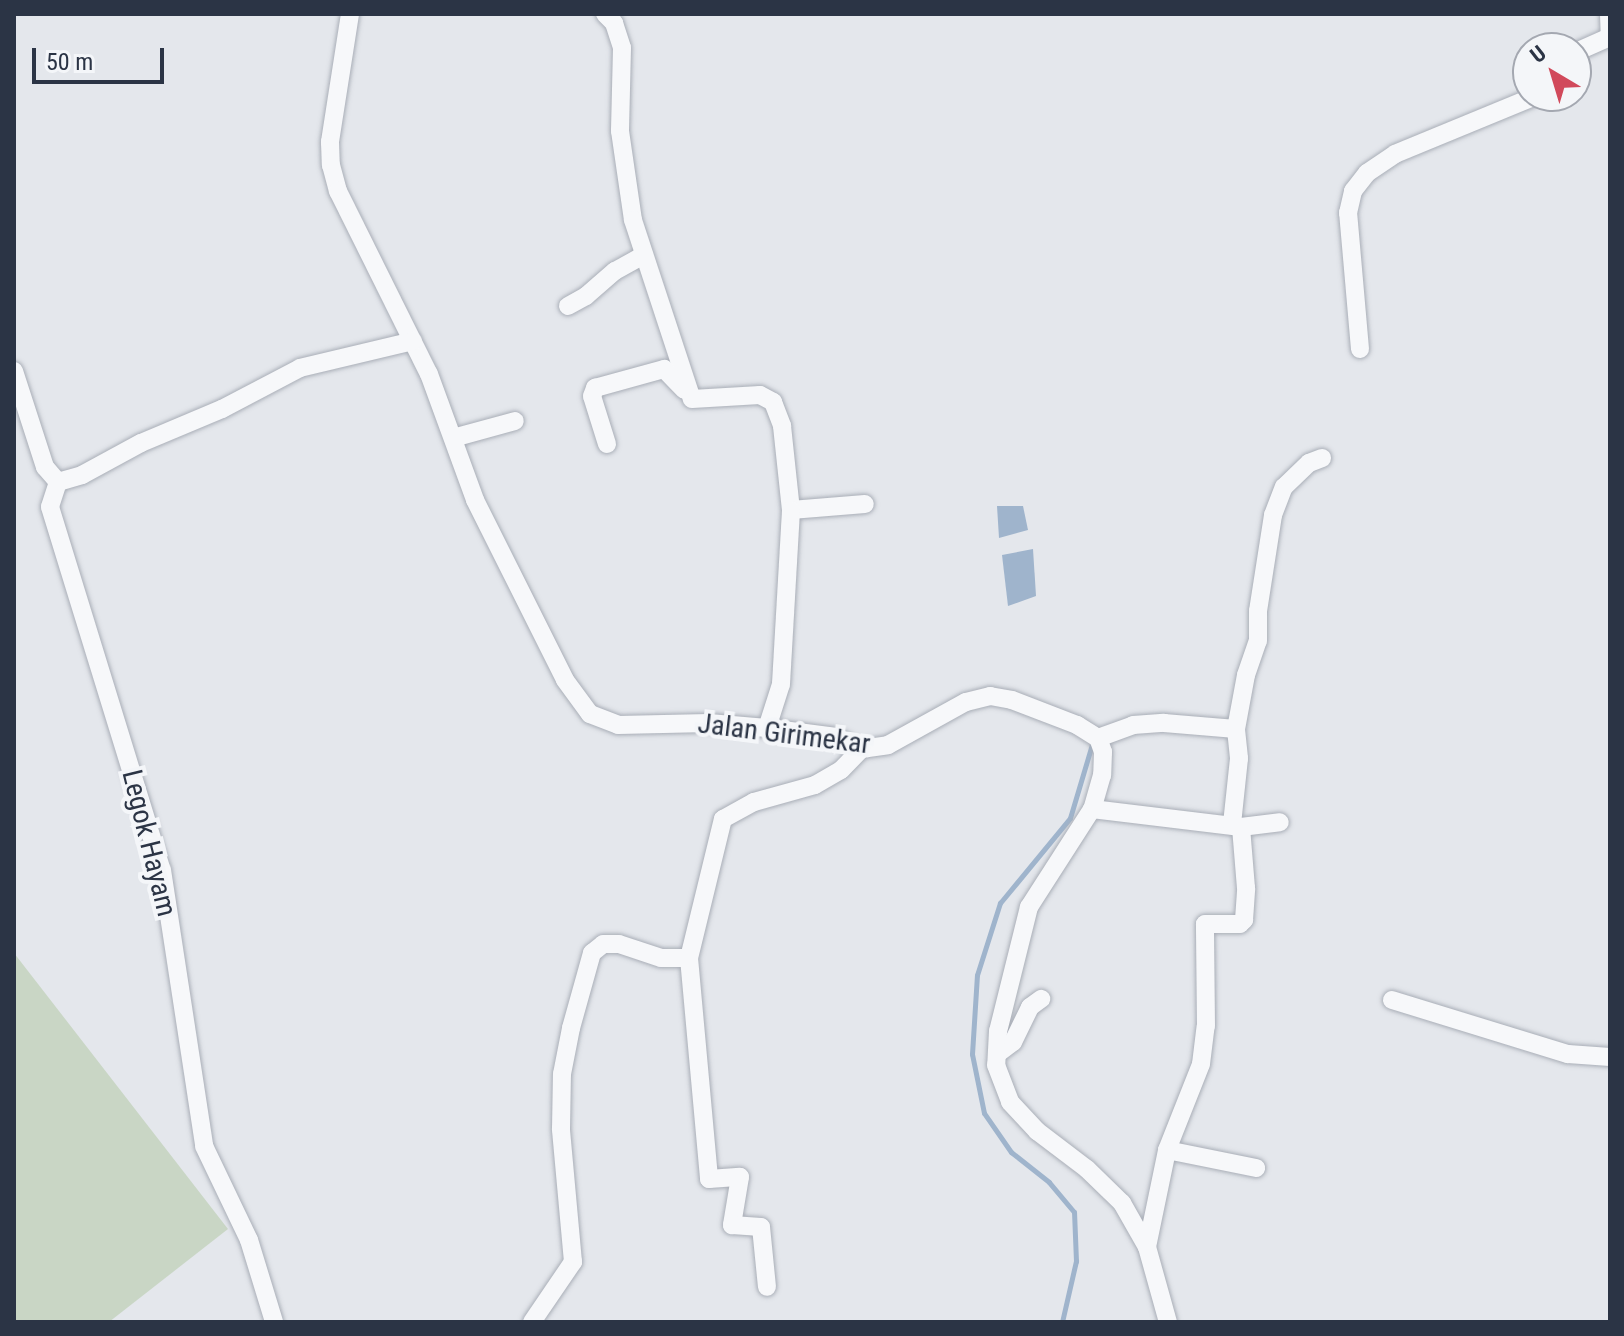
<!DOCTYPE html>
<html>
<head>
<meta charset="utf-8">
<style>
  body { margin:0 }
  #map { position:relative; width:1624px; height:1336px; overflow:hidden; background:#e4e7ec; font-family:"Roboto Condensed",sans-serif }
  div>[style] { position:absolute }
  [style*='--x'] { left:calc(var(--x)*1px); top:calc(var(--y)*1px); width:calc(var(--w)*1px); rotate:calc(var(--a)*1deg) }
  .green>* { inset:0; background:#c9d6c5 }
  .water>* { inset:0; background:#9fb4cc }
  .stream>* { height:5px; margin:-2.5px; padding:0 2.5px; transform-origin:2.5px; border-radius:2.5px; background:#9fb4cc }
  .roads { filter:drop-shadow(0 0 2px #a9aeb7) drop-shadow(0 0 2px #a9aeb7) }
  .minor>* { height:18px; margin:-9px; padding:0 9px; transform-origin:9px; border-radius:9px; background:#f7f8fa }
  span { translate:-50% -50%; white-space:nowrap; text-align:center; line-height:1.15; -webkit-text-stroke:8px #f4f6f9; paint-order:stroke }
  .street-label { font-size:28px; color:#2b3445 }
  .frame { position:absolute; inset:0; border:16px solid #2b3445; pointer-events:none }
  .north { position:absolute; left:1512px; top:32px; width:80px; height:80px; box-sizing:border-box; background:#f4f6f9; border:2px solid #a4a8b1; border-radius:50%; rotate:322deg; font-size:22px; font-weight:700; line-height:32px; text-align:center; color:#2b3445 }
  .north::after { content:''; display:block; margin:auto; width:28px; height:36px; background:#d1495b; clip-path:polygon(50% 0,100% 100%,50% 72%,0 100%) }
  .scale { position:absolute; left:32px; top:48px; width:132px; height:36px; box-sizing:border-box; border:4px solid #2b3445; border-top:0; padding-left:10px; font-size:24px; line-height:28px; white-space:nowrap; color:#2b3445; -webkit-text-stroke:6px #f4f6f9; paint-order:stroke }
</style>
</head>
<body>
<div id="map">
  <div class="green">
    <div style="clip-path:polygon(14px 953px,228px 1229px,109px 1322px,14px 1322px)"></div>
  </div>
  <div class="water">
    <div style="clip-path:polygon(997px 506px,1023px 506px,1028px 530px,999px 538px)"></div>
    <div style="clip-path:polygon(1033px 549px,1036px 596px,1008px 606px,1002px 555px)"></div>
  </div>
  <div class="stream">
    <div style="--x:1062;--y:1322;--w:63;--a:-77.1"></div>
    <div style="--x:1076;--y:1261;--w:49;--a:-92.3"></div>
    <div style="--x:1074;--y:1212;--w:39;--a:-130"></div>
    <div style="--x:1049;--y:1182;--w:48;--a:-141.7"></div>
    <div style="--x:1011;--y:1152;--w:47;--a:-124.7"></div>
    <div style="--x:984;--y:1113;--w:60;--a:-101.5"></div>
    <div style="--x:972;--y:1054;--w:79;--a:-86.4"></div>
    <div style="--x:977;--y:975;--w:76;--a:-72.3"></div>
    <div style="--x:1000;--y:903;--w:110;--a:-50.5"></div>
    <div style="--x:1070;--y:818;--w:77;--a:-73.4"></div>
  </div>
  <div class="roads">
    <div class="minor">
      <div style="--x:350;--y:14;--w:130;--a:98.9"></div>
      <div style="--x:330;--y:142;--w:23;--a:88"></div>
      <div style="--x:331;--y:165;--w:27;--a:75"></div>
      <div style="--x:338;--y:191;--w:204;--a:63.6"></div>
      <div style="--x:429;--y:374;--w:134;--a:69.9"></div>
      <div style="--x:475;--y:500;--w:201;--a:63.4"></div>
      <div style="--x:565;--y:680;--w:42;--a:53.7"></div>
      <div style="--x:590;--y:714;--w:30;--a:21"></div>
      <div style="--x:618;--y:725;--w:91;--a:-1.3"></div>
      <div style="--x:709;--y:723;--w:58;--a:4.9"></div>
      <div style="--x:767;--y:728;--w:70;--a:7.4"></div>
      <div style="--x:836;--y:737;--w:28;--a:26"></div>
      <div style="--x:861;--y:749;--w:27;--a:-8"></div>
      <div style="--x:888;--y:745;--w:89;--a:-28.9"></div>
      <div style="--x:966;--y:702;--w:25;--a:-14"></div>
      <div style="--x:990;--y:696;--w:22;--a:10"></div>
      <div style="--x:1012;--y:700;--w:70;--a:21"></div>
      <div style="--x:1077;--y:725;--w:25;--a:32"></div>
      <div style="--x:1098;--y:738;--w:15;--a:70"></div>
      <div style="--x:1103;--y:752;--w:23;--a:92"></div>
      <div style="--x:1102;--y:775;--w:35;--a:106"></div>
      <div style="--x:1092;--y:809;--w:117;--a:122.7"></div>
      <div style="--x:1029;--y:907;--w:128;--a:104"></div>
      <div style="--x:998;--y:1031;--w:34;--a:93"></div>
      <div style="--x:996;--y:1065;--w:40;--a:69"></div>
      <div style="--x:1010;--y:1102;--w:40;--a:47"></div>
      <div style="--x:1037;--y:1131;--w:63;--a:37.2"></div>
      <div style="--x:1087;--y:1169;--w:49;--a:44.2"></div>
      <div style="--x:1122;--y:1203;--w:51;--a:60.4"></div>
      <div style="--x:1147;--y:1247;--w:78;--a:74.4"></div>
      <div style="--x:605;--y:14;--w:13;--a:45"></div>
      <div style="--x:614;--y:23;--w:26;--a:72"></div>
      <div style="--x:622;--y:48;--w:83;--a:91.4"></div>
      <div style="--x:620;--y:131;--w:90;--a:81.7"></div>
      <div style="--x:633;--y:220;--w:188;--a:71.8"></div>
      <div style="--x:692;--y:399;--w:68;--a:-3.4"></div>
      <div style="--x:760;--y:395;--w:15;--a:28"></div>
      <div style="--x:773;--y:402;--w:26;--a:69"></div>
      <div style="--x:782;--y:426;--w:84;--a:83.9"></div>
      <div style="--x:791;--y:510;--w:74;--a:-4.6"></div>
      <div style="--x:1609;--y:14;--w:23;--a:88"></div>
      <div style="--x:1576;--y:52;--w:37;--a:-24"></div>
      <div style="--x:568;--y:306;--w:21;--a:-29"></div>
      <div style="--x:586;--y:296;--w:38;--a:-41"></div>
      <div style="--x:615;--y:271;--w:33;--a:-29"></div>
      <div style="--x:1360;--y:349;--w:137;--a:-95"></div>
      <div style="--x:1348;--y:213;--w:23;--a:-77"></div>
      <div style="--x:1353;--y:191;--w:23;--a:-52"></div>
      <div style="--x:1367;--y:173;--w:34;--a:-34"></div>
      <div style="--x:1395;--y:154;--w:152;--a:-22.4"></div>
      <div style="--x:14;--y:371;--w:101;--a:72.1"></div>
      <div style="--x:45;--y:467;--w:20;--a:49"></div>
      <div style="--x:453;--y:438;--w:64;--a:-15.3"></div>
      <div style="--x:607;--y:444;--w:50;--a:-107.4"></div>
      <div style="--x:592;--y:396;--w:9;--a:-69"></div>
      <div style="--x:595;--y:388;--w:72;--a:-15.4"></div>
      <div style="--x:664;--y:369;--w:29;--a:46"></div>
      <div style="--x:58;--y:482;--w:26;--a:108"></div>
      <div style="--x:50;--y:507;--w:380;--a:72.9"></div>
      <div style="--x:162;--y:870;--w:279;--a:81.3"></div>
      <div style="--x:204;--y:1146;--w:104;--a:64.4"></div>
      <div style="--x:249;--y:1240;--w:86;--a:73"></div>
      <div style="--x:58;--y:482;--w:25;--a:-16"></div>
      <div style="--x:82;--y:475;--w:67;--a:-28.5"></div>
      <div style="--x:141;--y:443;--w:88;--a:-22.8"></div>
      <div style="--x:222;--y:409;--w:88;--a:-27.7"></div>
      <div style="--x:300;--y:368;--w:116;--a:-13.4"></div>
      <div style="--x:767;--y:728;--w:46;--a:-72.3"></div>
      <div style="--x:781;--y:684;--w:174;--a:-86.7"></div>
      <div style="--x:1098;--y:738;--w:37;--a:-20"></div>
      <div style="--x:1133;--y:725;--w:31;--a:-4"></div>
      <div style="--x:1164;--y:723;--w:72;--a:4.8"></div>
      <div style="--x:1092;--y:809;--w:150;--a:6.9"></div>
      <div style="--x:1241;--y:827;--w:39;--a:-7"></div>
      <div style="--x:1232;--y:824;--w:66;--a:-83.9"></div>
      <div style="--x:1239;--y:758;--w:29;--a:-96"></div>
      <div style="--x:1236;--y:729;--w:55;--a:-79.5"></div>
      <div style="--x:1246;--y:675;--w:36;--a:-71"></div>
      <div style="--x:1258;--y:641;--w:30;--a:-90"></div>
      <div style="--x:1258;--y:611;--w:97;--a:-81.1"></div>
      <div style="--x:1273;--y:515;--w:30;--a:-69"></div>
      <div style="--x:1284;--y:487;--w:35;--a:-44"></div>
      <div style="--x:1309;--y:463;--w:14;--a:-21"></div>
      <div style="--x:689;--y:958;--w:222;--a:84.8"></div>
      <div style="--x:709;--y:1179;--w:31;--a:-4"></div>
      <div style="--x:740;--y:1177;--w:49;--a:99.5"></div>
      <div style="--x:732;--y:1225;--w:29;--a:4"></div>
      <div style="--x:761;--y:1227;--w:60;--a:84.3"></div>
      <div style="--x:1392;--y:1000;--w:184;--a:17.1"></div>
      <div style="--x:1568;--y:1054;--w:42;--a:4.1"></div>
      <div style="--x:997;--y:1054;--w:20;--a:-37"></div>
      <div style="--x:1013;--y:1042;--w:39;--a:-64"></div>
      <div style="--x:1030;--y:1007;--w:14;--a:-36"></div>
      <div style="--x:1167;--y:1150;--w:91;--a:11.4"></div>
      <div style="--x:1147;--y:1247;--w:99;--a:-78.3"></div>
      <div style="--x:1167;--y:1150;--w:92;--a:-68.4"></div>
      <div style="--x:1201;--y:1064;--w:38;--a:-83"></div>
      <div style="--x:1206;--y:1026;--w:102;--a:-90.6"></div>
      <div style="--x:1205;--y:924;--w:35;--a:0"></div>
      <div style="--x:1240;--y:924;--w:6;--a:-45"></div>
      <div style="--x:1244;--y:920;--w:32;--a:-86"></div>
      <div style="--x:1246;--y:888;--w:61;--a:-94.7"></div>
      <div style="--x:532;--y:1322;--w:73;--a:-55.7"></div>
      <div style="--x:573;--y:1262;--w:134;--a:-95.2"></div>
      <div style="--x:561;--y:1129;--w:55;--a:-89"></div>
      <div style="--x:562;--y:1074;--w:47;--a:-78.9"></div>
      <div style="--x:571;--y:1028;--w:78;--a:-74.4"></div>
      <div style="--x:592;--y:953;--w:14;--a:-39"></div>
      <div style="--x:603;--y:944;--w:16;--a:0"></div>
      <div style="--x:619;--y:944;--w:44;--a:18.4"></div>
      <div style="--x:661;--y:958;--w:28;--a:0"></div>
      <div style="--x:689;--y:958;--w:143;--a:-76.3"></div>
      <div style="--x:723;--y:819;--w:35;--a:-29"></div>
      <div style="--x:754;--y:802;--w:63;--a:-15.6"></div>
      <div style="--x:815;--y:785;--w:30;--a:-30"></div>
      <div style="--x:841;--y:770;--w:29;--a:-46"></div>
    </div>
  </div>
  <div class="street-label">
    <span style="left:784px;top:734px;rotate:7deg">Jalan Girimekar</span>
    <span style="left:149px;top:843px;rotate:76deg">Legok Hayam</span>
  </div>
  <div class="frame"></div>
  <div class="north">U</div>
  <div class="scale">50 m</div>
</div>
</body>
</html>
